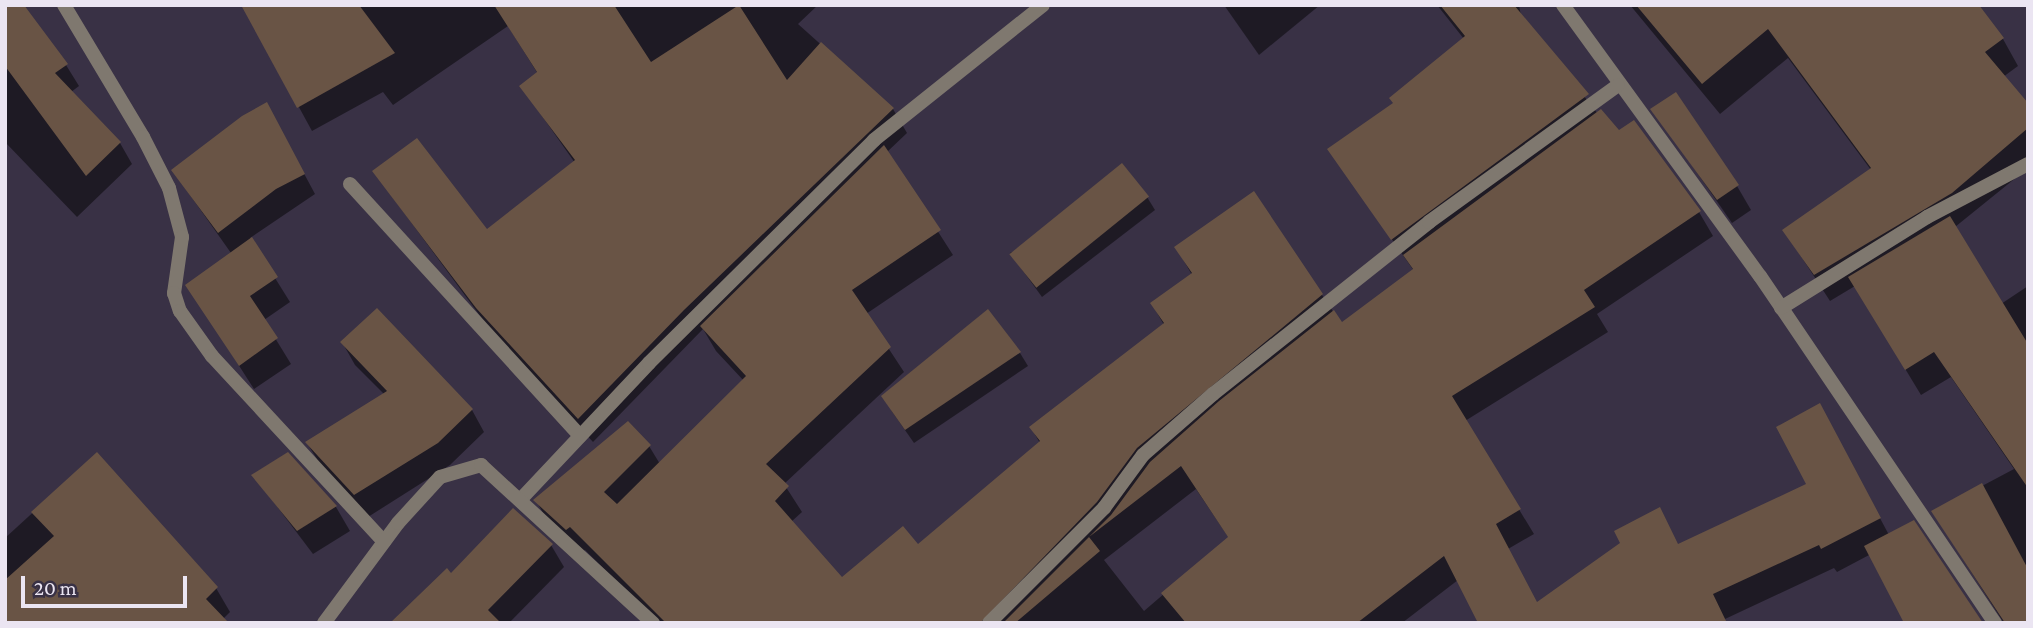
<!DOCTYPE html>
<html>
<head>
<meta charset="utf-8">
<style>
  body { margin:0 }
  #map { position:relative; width:2033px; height:628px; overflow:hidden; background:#393145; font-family:"Crimson Pro",serif }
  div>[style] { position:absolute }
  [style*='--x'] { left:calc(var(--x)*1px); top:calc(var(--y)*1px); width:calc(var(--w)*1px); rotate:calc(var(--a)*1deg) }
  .shadow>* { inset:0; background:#0007 }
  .building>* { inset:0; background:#695445; transform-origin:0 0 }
  .minor>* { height:14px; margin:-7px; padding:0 7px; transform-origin:7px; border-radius:7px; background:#7f786f }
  span { translate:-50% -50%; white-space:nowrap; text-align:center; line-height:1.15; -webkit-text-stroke:7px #393145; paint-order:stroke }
  .frame { position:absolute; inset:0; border:7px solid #ebe5f2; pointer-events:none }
  .scale { position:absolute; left:21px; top:576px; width:166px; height:32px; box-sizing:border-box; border:4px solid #ebe5f2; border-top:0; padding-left:9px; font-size:21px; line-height:24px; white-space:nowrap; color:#ebe5f2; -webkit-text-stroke:5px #393145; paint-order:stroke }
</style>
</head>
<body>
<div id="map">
  <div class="shadow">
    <div style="clip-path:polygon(5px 5px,66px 65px,79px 86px,71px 92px,120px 143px,132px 164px,77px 217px,5px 142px)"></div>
    <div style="clip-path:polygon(evenodd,243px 5px,818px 5px,798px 24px,893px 109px,907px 133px,887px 152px,953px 255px,866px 314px,904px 372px,784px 484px,802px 512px,791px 522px,842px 579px,918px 546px,1040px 443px,1031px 428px,1164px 325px,1152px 304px,1192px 275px,1176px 247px,1322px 295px,1342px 325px,1414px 271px,1330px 150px,1394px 104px,1464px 39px,1437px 5px,1519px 5px,1521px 16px,1598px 114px,1699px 212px,1713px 236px,1597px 314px,1608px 332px,1465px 421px,1534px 534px,1508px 549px,1537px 604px,1679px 546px,1809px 485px,1833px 430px,1889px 535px,1871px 554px,1837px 572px,1834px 568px,1725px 619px,1480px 623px,1458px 580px,1402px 623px,658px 623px,585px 550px,581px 553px,549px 524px,536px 500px,649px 446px,660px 464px,744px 381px,716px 351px,703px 329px,593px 442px,492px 332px,374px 172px,486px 232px,575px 163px,521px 86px,538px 74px,508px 26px,393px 105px,383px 92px,312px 131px,243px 5px,1196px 489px,1229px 538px,1144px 611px,1104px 560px,1196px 489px)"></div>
    <div style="clip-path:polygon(1224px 5px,1320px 5px,1259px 55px)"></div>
    <div style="clip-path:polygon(1630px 5px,1977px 5px,2003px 39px,2018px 66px,2003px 77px,2028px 105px,2028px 168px,1955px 227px,2001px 304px,2028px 286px,2028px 623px,2004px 623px,1933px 512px,2014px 469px,1951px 377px,1921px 395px,1855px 286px,1830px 301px,1784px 230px,1871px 170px,1788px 58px,1720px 114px)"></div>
    <div style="clip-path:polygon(1653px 109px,1737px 186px,1751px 210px,1732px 223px)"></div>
    <div style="clip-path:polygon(278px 125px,315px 194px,250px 238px,290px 302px,264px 320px,291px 364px,254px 389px,202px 308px,231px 253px,173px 171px)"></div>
    <div style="clip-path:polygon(1147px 197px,1155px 210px,1042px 297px,1010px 253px)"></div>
    <div style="clip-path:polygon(342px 342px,472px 410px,484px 432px,450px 465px,368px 517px,320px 464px,307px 443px,384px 394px,355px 365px)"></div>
    <div style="clip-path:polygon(1020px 353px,1028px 366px,914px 443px,891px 410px)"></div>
    <div style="clip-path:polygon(97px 454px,216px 588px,230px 612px,223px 619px,5px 623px,5px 538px)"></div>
    <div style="clip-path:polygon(288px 455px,336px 507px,350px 531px,313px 554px,254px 476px)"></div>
    <div style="clip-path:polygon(551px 545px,564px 567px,509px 623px,408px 623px,452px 575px)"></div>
  </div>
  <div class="building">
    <div style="clip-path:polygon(5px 5px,24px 5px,68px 64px,55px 73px,121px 142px,86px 176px,5px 66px)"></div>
    <div style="clip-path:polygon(241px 5px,359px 5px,395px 53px,297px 108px)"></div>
    <div style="clip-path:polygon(494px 5px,614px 5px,651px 62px,739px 5px,787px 80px,821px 42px,894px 108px,684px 310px,578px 419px,476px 308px,372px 171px,417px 138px,487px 229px,575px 160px,519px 86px,537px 72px)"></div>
    <div style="clip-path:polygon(1440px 5px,1514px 5px,1589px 94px,1391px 240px,1327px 149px,1393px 103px,1389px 98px,1465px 36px)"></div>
    <div style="clip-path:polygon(1636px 5px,1979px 5px,2004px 38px,1985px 52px,2028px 103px,2028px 128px,1952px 193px,1814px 275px,1782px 230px,1871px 168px,1768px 29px,1702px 84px)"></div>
    <div style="clip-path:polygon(1676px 92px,1739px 185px,1717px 200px,1650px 109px)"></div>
    <div style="clip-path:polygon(267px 102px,305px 174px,276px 189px,218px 233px,171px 170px,242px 116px)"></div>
    <div style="clip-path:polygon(1601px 109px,1619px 130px,1634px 120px,1701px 211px,1584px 290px,1595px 307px,1452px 396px,1521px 509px,1496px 524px,1537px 602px,1620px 543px,1614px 531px,1660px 507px,1678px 544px,1806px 484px,1776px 427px,1820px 403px,1881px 518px,1821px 549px,1819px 545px,1713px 594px,1727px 623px,1478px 623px,1444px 556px,1357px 623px,1186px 623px,1161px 593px,1228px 537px,1181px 466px,1089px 537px,1100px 551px,1015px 623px,1003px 623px,1111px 515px,1150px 462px,1219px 401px,1334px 310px,1342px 322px,1413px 269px,1403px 255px)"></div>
    <div style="clip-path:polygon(884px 145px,941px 230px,852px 290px,891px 347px,766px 464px,789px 486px,775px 501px,842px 577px,903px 526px,918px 544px,1040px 441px,1029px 427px,1164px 323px,1150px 303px,1192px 273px,1174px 247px,1254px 191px,1323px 294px,1137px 448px,1097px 502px,980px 623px,666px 623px,570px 527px,566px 530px,533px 500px,628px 421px,651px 445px,604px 492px,617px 504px,746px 376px,700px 326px)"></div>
    <div style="left:1122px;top:163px;width:43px;height:145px;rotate:51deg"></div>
    <div style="clip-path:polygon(1950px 216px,2028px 344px,2028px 488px,1934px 352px,1905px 370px,1848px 277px)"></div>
    <div style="clip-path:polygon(252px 237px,278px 277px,250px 296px,278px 338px,239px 366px,185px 285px)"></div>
    <div style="clip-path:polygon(377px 308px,473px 409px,438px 443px,354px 495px,305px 442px,387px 391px,340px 342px)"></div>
    <div style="clip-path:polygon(988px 309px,1021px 352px,905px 430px,881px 396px)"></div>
    <div style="clip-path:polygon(97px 452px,218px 587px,206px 599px,229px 623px,5px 623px,5px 580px,54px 536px,31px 512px)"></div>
    <div style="clip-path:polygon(288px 452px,337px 506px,297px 531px,251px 475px)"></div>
    <div style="clip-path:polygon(1982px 483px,2028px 569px,2028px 623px,2005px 623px,1931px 511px)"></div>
    <div style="clip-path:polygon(513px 508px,553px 544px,488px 610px,501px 623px,390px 623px,447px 568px,451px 573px)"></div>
    <div style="clip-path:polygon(1914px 520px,1983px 623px,1904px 623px,1864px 546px)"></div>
  </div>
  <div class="minor">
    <div style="--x:64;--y:5;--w:154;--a:59.1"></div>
    <div style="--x:143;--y:137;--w:57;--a:63"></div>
    <div style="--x:169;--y:188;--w:51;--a:75.1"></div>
    <div style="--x:182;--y:237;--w:57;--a:98.1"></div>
    <div style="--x:174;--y:293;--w:19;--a:72"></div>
    <div style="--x:180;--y:311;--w:55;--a:54.6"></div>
    <div style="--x:212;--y:356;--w:253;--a:47.2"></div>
    <div style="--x:1563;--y:5;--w:335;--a:54"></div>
    <div style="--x:1760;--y:276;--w:419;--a:55.9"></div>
    <div style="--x:350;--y:184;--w:341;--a:47.6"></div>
    <div style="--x:1781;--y:308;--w:172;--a:-31.9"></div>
    <div style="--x:1927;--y:217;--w:114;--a:-27.7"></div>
    <div style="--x:521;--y:499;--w:187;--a:-46.7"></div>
    <div style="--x:649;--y:363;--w:317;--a:-44.7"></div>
    <div style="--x:874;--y:140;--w:216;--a:-38.6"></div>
    <div style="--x:324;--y:623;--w:124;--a:-53.5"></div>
    <div style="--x:398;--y:523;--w:62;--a:-47.6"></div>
    <div style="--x:440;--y:477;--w:43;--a:-16.3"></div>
    <div style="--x:481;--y:465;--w:234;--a:42.6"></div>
    <div style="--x:989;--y:623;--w:163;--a:-45"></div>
    <div style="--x:1104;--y:508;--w:66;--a:-53.7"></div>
    <div style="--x:1143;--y:455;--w:93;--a:-41.1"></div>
    <div style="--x:1213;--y:394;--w:276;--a:-38.5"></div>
    <div style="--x:1429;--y:222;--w:233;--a:-35.9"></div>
  </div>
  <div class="frame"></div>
  <div class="scale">20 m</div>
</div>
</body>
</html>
